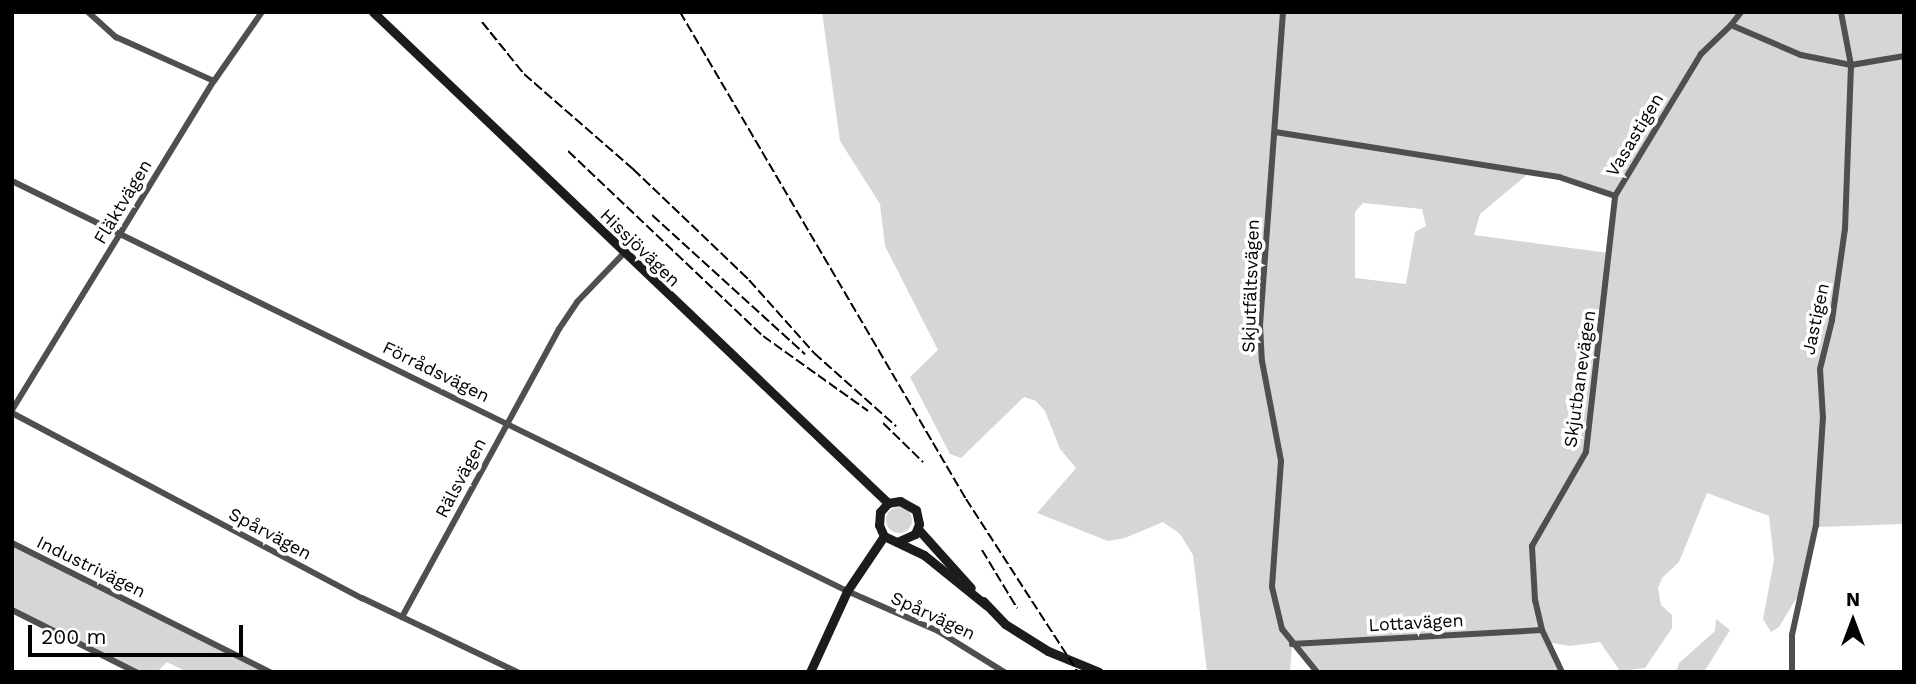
<!DOCTYPE html>
<html>
<head>
<meta charset="utf-8">
<style>
  body { margin:0 }
  #map { position:relative; width:1916px; height:684px; overflow:hidden; background:#fff; font-family:"Work Sans",sans-serif }
  div>[style] { position:absolute }
  [style*='--x'] { left:calc(var(--x)*1px); top:calc(var(--y)*1px); width:calc(var(--w)*1px); rotate:calc(var(--a)*1deg) }
  .green>* { inset:0; background:#d6d6d6 }
  .round { border-radius:50% }
  .street>* { height:6px; margin:-3px; padding:0 3px; transform-origin:3px; border-radius:3px; background:#4f4f4f }
  .secondary>* { height:9px; margin:-4.5px; padding:0 4.5px; transform-origin:4.5px; border-radius:4.5px; background:#1c1c1c }
  .rail>* { height:2px; margin-top:-1px; transform-origin:0; background:repeating-linear-gradient(90deg,#000 0 10px,transparent 0 13.5px) }
  span { translate:-50% -50%; white-space:nowrap; text-align:center; line-height:1.15; -webkit-text-stroke:7px #fff; paint-order:stroke }
  .street-label { font-size:18px; color:#000 }
  .frame { position:absolute; inset:0; border:14px solid #000; pointer-events:none }
  .north { position:absolute; left:1818px; top:586px; width:70px; height:70px; -webkit-text-stroke:5px #fff; paint-order:stroke; rotate:0deg; font-size:19px; font-weight:700; line-height:28px; text-align:center; color:#000 }
  .north::after { content:''; display:block; margin:auto; width:24px; height:32px; background:#000; clip-path:polygon(50% 0,100% 100%,50% 72%,0 100%) }
  .scale { position:absolute; left:28px; top:625px; width:215px; height:32px; box-sizing:border-box; border:4px solid #000; border-top:0; padding-left:9px; font-size:21px; line-height:24px; white-space:nowrap; color:#000; -webkit-text-stroke:5px #fff; paint-order:stroke }
</style>
</head>
<body>
<div id="map">
  <div class="green">
    <div style="clip-path:polygon(evenodd,822px 12px,1904px 12px,1904px 524px,1817px 527px,1802px 589px,1779px 627px,1771px 632px,1763px 619px,1774px 560px,1769px 516px,1707px 493px,1679px 562px,1662px 578px,1658px 588px,1661px 605px,1672px 615px,1672px 628px,1645px 668px,1620px 671px,1600px 642px,1570px 646px,1552px 643px,1562px 672px,1317px 672px,1292px 646px,1290px 672px,1207px 672px,1193px 555px,1180px 534px,1163px 522px,1125px 538px,1108px 541px,1037px 513px,1076px 468px,1060px 449px,1045px 411px,1036px 401px,1024px 397px,961px 458px,950px 454px,910px 377px,938px 350px,885px 246px,880px 204px,840px 141px,822px 12px,1529px 173px,1587px 184px,1614px 196px,1609px 253px,1474px 235px,1480px 214px,1529px 173px,822px 12px,1363px 203px,1422px 209px,1426px 226px,1415px 232px,1406px 284px,1355px 278px,1355px 212px,1363px 203px)"></div>
    <div class="round" style="left:886px;top:507px;width:26px;height:26px"></div>
    <div style="clip-path:polygon(12px 543px,270px 672px,187px 672px,167px 662px,157px 672px,136px 672px,12px 610px)"></div>
    <div style="clip-path:polygon(1716px 619px,1730px 630px,1704px 672px,1676px 672px,1679px 663px,1715px 631px)"></div>
  </div>
  <div class="street">
    <div style="--x:88;--y:12;--w:38;--a:42"></div>
    <div style="--x:116;--y:37;--w:107;--a:24.2"></div>
    <div style="--x:1283;--y:12;--w:314;--a:94.2"></div>
    <div style="--x:1260;--y:325;--w:36;--a:87"></div>
    <div style="--x:1262;--y:361;--w:102;--a:79.2"></div>
    <div style="--x:1281;--y:461;--w:126;--a:94.1"></div>
    <div style="--x:1272;--y:587;--w:43;--a:76.6"></div>
    <div style="--x:1282;--y:629;--w:55;--a:50.9"></div>
    <div style="--x:1731;--y:25;--w:16;--a:-52"></div>
    <div style="--x:1275;--y:132;--w:288;--a:9"></div>
    <div style="--x:1559;--y:177;--w:59;--a:18.7"></div>
    <div style="--x:12;--y:181;--w:930;--a:26.15"></div>
    <div style="--x:847;--y:591;--w:99;--a:23.7"></div>
    <div style="--x:938;--y:631;--w:78;--a:31.8"></div>
    <div style="--x:1615;--y:196;--w:166;--a:-58.8"></div>
    <div style="--x:1701;--y:54;--w:42;--a:-44"></div>
    <div style="--x:1731;--y:25;--w:76;--a:23.2"></div>
    <div style="--x:1801;--y:55;--w:51;--a:11.3"></div>
    <div style="--x:1851;--y:65;--w:54;--a:-9.6"></div>
    <div style="--x:12;--y:410;--w:386;--a:-58.5"></div>
    <div style="--x:214;--y:81;--w:84;--a:-55.2"></div>
    <div style="--x:12;--y:413;--w:396;--a:27.9"></div>
    <div style="--x:362;--y:598;--w:172;--a:25.5"></div>
    <div style="--x:12;--y:543;--w:288;--a:26.6"></div>
    <div style="--x:12;--y:610;--w:139;--a:26.6"></div>
    <div style="--x:402;--y:617;--w:328;--a:-61.4"></div>
    <div style="--x:559;--y:329;--w:32;--a:-56"></div>
    <div style="--x:577;--y:302;--w:66;--a:-46.2"></div>
    <div style="--x:1292;--y:644;--w:250;--a:-3.2"></div>
    <div style="--x:1562;--y:672;--w:47;--a:-115.5"></div>
    <div style="--x:1542;--y:630;--w:31;--a:-103"></div>
    <div style="--x:1535;--y:600;--w:54;--a:-93.2"></div>
    <div style="--x:1532;--y:546;--w:108;--a:-60.1"></div>
    <div style="--x:1586;--y:452;--w:258;--a:-83.5"></div>
    <div style="--x:1792;--y:672;--w:37;--a:-90"></div>
    <div style="--x:1792;--y:635;--w:113;--a:-77.7"></div>
    <div style="--x:1816;--y:525;--w:107;--a:-86.3"></div>
    <div style="--x:1823;--y:418;--w:49;--a:-93.5"></div>
    <div style="--x:1820;--y:369;--w:50;--a:-76.2"></div>
    <div style="--x:1832;--y:320;--w:92;--a:-81.9"></div>
    <div style="--x:1845;--y:229;--w:164;--a:-87.9"></div>
    <div style="--x:1851;--y:65;--w:54;--a:-100.7"></div>
  </div>
  <div class="secondary">
    <div style="--x:373;--y:12;--w:712;--a:43.63"></div>
    <div style="--x:918;--y:529;--w:79;--a:48.1"></div>
    <div style="--x:897;--y:542;--w:20;--a:-24"></div>
    <div style="--x:915;--y:534;--w:11;--a:-68"></div>
    <div style="--x:919;--y:524;--w:14;--a:-102"></div>
    <div style="--x:916;--y:510;--w:18;--a:-151"></div>
    <div style="--x:900;--y:501;--w:12;--a:171"></div>
    <div style="--x:888;--y:503;--w:12;--a:132"></div>
    <div style="--x:880;--y:512;--w:13;--a:94"></div>
    <div style="--x:879;--y:525;--w:12;--a:66"></div>
    <div style="--x:884;--y:536;--w:44;--a:25.4"></div>
    <div style="--x:924;--y:555;--w:80;--a:38.9"></div>
    <div style="--x:983;--y:601;--w:32;--a:46"></div>
    <div style="--x:1005;--y:624;--w:51;--a:32.1"></div>
    <div style="--x:1048;--y:651;--w:55;--a:22.4"></div>
    <div style="--x:810;--y:672;--w:89;--a:-65.4"></div>
    <div style="--x:847;--y:591;--w:66;--a:-56.1"></div>
  </div>
  <div class="rail">
    <div style="--x:680;--y:12;--w:565;--a:59.58"></div>
    <div style="--x:966;--y:499;--w:206;--a:57.1"></div>
    <div style="--x:482;--y:22;--w:67;--a:51.1"></div>
    <div style="--x:524;--y:74;--w:145;--a:41.1"></div>
    <div style="--x:633;--y:169;--w:161;--a:43.7"></div>
    <div style="--x:749;--y:280;--w:98;--a:48.3"></div>
    <div style="--x:814;--y:353;--w:110;--a:41.7"></div>
    <div style="--x:568;--y:151;--w:269;--a:43.5"></div>
    <div style="--x:763;--y:336;--w:129;--a:35.5"></div>
    <div style="--x:652;--y:215;--w:207;--a:42.3"></div>
    <div style="--x:883;--y:423;--w:56;--a:44.3"></div>
    <div style="--x:982;--y:550;--w:68;--a:58.9"></div>
  </div>
  <div class="street-label">
    <span style="left:1635px;top:135px;rotate:-59deg">Vasastigen</span>
    <span style="left:123px;top:202px;rotate:-59deg">Fläktvägen</span>
    <span style="left:640px;top:248px;rotate:44deg">Hissjövägen</span>
    <span style="left:1251px;top:286px;rotate:-88deg">Skjutfältsvägen</span>
    <span style="left:1816px;top:319px;rotate:-78deg">Jastigen</span>
    <span style="left:436px;top:372px;rotate:26deg">Förrådsvägen</span>
    <span style="left:1580px;top:379px;rotate:-82deg">Skjutbanevägen</span>
    <span style="left:461px;top:478px;rotate:-62deg">Rälsvägen</span>
    <span style="left:270px;top:534px;rotate:28deg">Spårvägen</span>
    <span style="left:91px;top:567px;rotate:26deg">Industrivägen</span>
    <span style="left:933px;top:616px;rotate:25deg">Spårvägen</span>
    <span style="left:1416px;top:623px;rotate:-3deg">Lottavägen</span>
  </div>
  <div class="frame"></div>
  <div class="north">N</div>
  <div class="scale">200 m</div>
</div>
</body>
</html>
